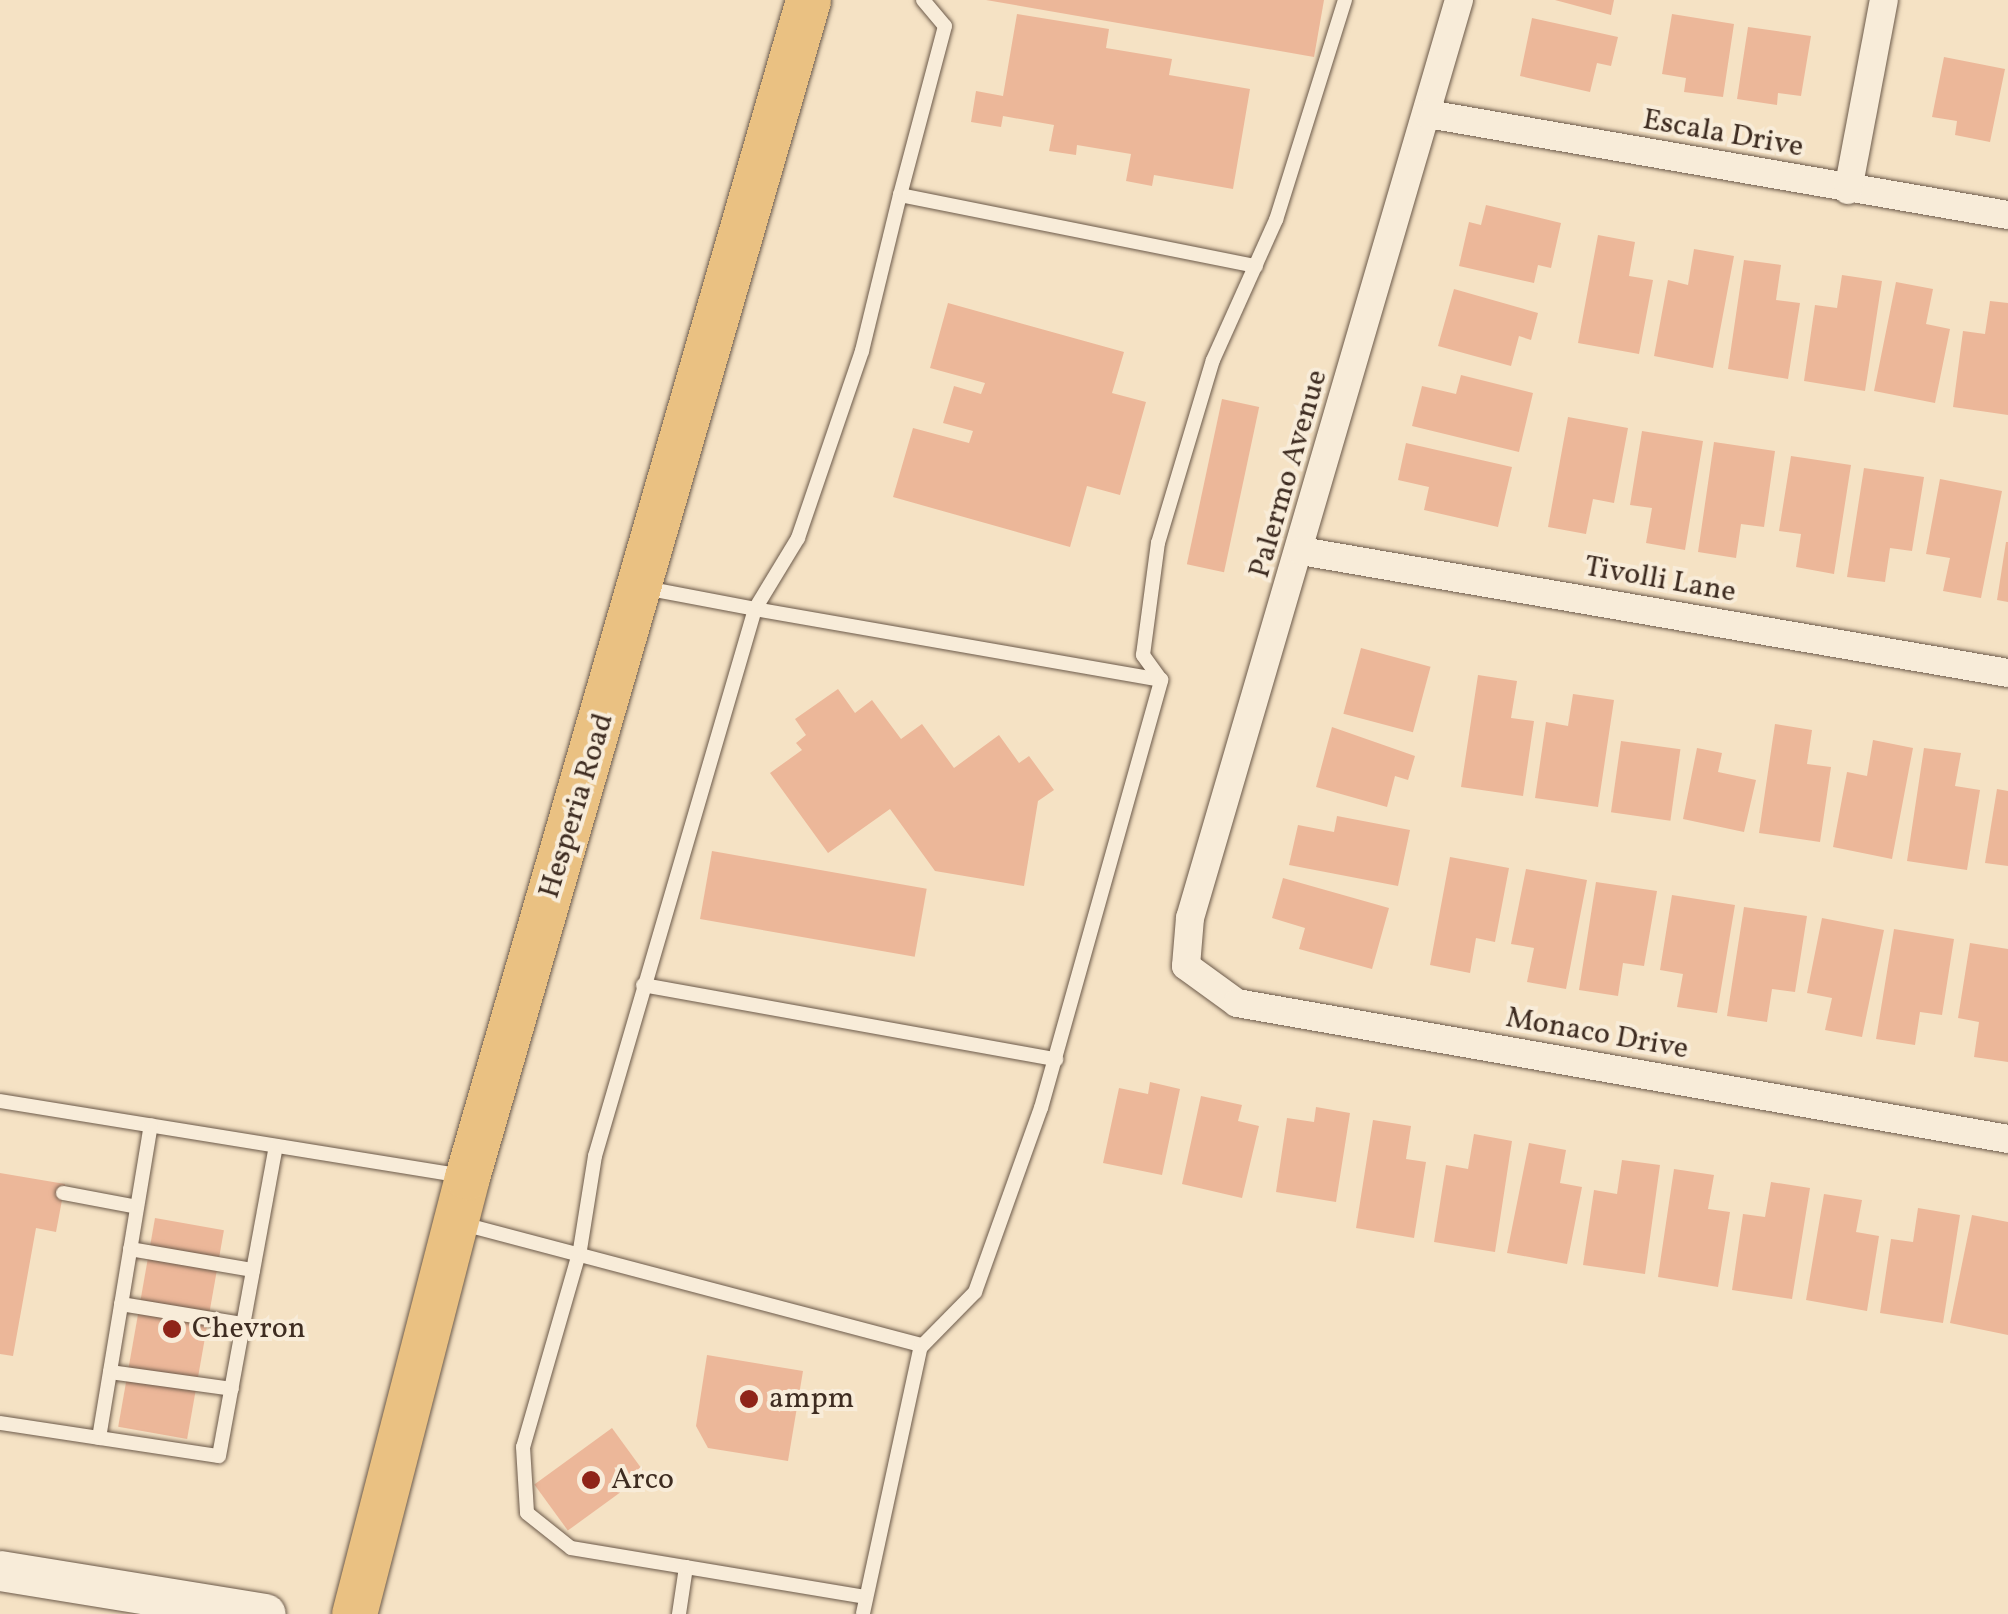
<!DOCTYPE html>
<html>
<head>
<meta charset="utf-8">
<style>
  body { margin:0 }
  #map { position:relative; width:2008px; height:1614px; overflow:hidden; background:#f5e2c4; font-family:Vollkorn,serif }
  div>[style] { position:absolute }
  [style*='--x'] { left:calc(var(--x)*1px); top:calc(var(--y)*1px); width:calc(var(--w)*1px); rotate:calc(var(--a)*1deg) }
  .building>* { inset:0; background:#ecb799; transform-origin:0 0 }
  .roads { filter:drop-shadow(0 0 2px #6c5a4a) drop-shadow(0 0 2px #6c5a4a) }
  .lane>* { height:14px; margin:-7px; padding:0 7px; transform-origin:7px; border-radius:7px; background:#f8ecd9 }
  .street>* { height:28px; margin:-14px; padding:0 14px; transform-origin:14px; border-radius:14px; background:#f8ecd9 }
  .secondary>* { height:40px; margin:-20px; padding:0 20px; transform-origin:20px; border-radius:20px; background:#f8ecd9 }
  .primary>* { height:45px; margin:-22.5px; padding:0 22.5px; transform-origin:22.5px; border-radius:22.5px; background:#eac182 }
  .dots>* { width:28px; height:28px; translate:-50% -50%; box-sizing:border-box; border:5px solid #f8ecd9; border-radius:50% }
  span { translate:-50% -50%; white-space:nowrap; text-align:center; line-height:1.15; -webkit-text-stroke:8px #f8ecd9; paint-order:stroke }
  .street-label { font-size:30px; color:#3e2c21 }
  .poi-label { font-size:30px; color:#3e2c21 }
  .left { translate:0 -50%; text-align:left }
</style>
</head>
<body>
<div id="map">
  <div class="building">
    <div style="clip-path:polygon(986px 0,1324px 0,1314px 57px)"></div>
    <div style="clip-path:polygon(1555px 0,1614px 0,1611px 15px)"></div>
    <div style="clip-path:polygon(1017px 14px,1109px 29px,1106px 48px,1172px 59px,1169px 75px,1250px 89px,1233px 189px,1154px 175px,1152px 186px,1126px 181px,1131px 154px,1077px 145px,1076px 155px,1049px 151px,1054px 125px,1003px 116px,1001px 127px,971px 122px,976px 91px,1003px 96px)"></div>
    <div style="clip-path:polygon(1672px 14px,1734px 24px,1723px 97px,1684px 92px,1686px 78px,1662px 74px)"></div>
    <div style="clip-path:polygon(1532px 18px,1618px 37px,1611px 66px,1597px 63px,1590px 92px,1520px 76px)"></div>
    <div style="clip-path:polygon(1748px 27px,1811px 36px,1801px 96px,1778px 93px,1777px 105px,1737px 99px)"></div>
    <div style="clip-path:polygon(1944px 57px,2005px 69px,1990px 142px,1955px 135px,1957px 121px,1932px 117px)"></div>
    <div style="clip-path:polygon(1486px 205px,1561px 223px,1551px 268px,1538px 265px,1534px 283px,1459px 266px,1469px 222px,1481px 225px)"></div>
    <div style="clip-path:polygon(1598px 235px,1635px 242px,1629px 276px,1653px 280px,1639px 354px,1578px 343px)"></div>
    <div style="clip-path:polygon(1694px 249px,1734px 256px,1713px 368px,1654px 356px,1668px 280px,1688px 285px)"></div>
    <div style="clip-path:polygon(1744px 260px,1781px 265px,1776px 300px,1800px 303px,1788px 379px,1728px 369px)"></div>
    <div style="clip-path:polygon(1842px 275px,1882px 281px,1865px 391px,1804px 381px,1815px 305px,1837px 308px)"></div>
    <div style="clip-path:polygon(1896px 282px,1933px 289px,1926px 324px,1950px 329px,1935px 403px,1874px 391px)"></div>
    <div style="clip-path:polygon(1454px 289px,1538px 313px,1531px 340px,1519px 336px,1511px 366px,1438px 346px)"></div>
    <div style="clip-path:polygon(1990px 301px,2008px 303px,2008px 415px,1953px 407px,1963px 331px,1985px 334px)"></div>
    <div style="clip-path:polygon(948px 303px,1124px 352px,1112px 393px,1146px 402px,1120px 495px,1087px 486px,1070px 547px,893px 497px,913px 428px,969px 443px,973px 431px,943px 423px,954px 386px,981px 394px,985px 383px,930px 368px)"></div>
    <div style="clip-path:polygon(1461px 375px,1533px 393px,1519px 452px,1412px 426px,1422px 386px,1456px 394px)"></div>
    <div style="left:1222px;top:399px;width:38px;height:169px;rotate:12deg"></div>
    <div style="clip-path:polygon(1568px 417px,1628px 428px,1614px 503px,1593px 499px,1586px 534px,1548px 527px)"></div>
    <div style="clip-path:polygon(1642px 431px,1703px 441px,1685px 550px,1646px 543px,1652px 508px,1630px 505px)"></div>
    <div style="clip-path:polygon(1714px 442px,1775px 451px,1764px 527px,1741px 524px,1736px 558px,1698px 552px)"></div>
    <div style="clip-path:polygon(1406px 443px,1512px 467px,1498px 527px,1424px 510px,1429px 487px,1398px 480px)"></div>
    <div style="clip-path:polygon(1791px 456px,1851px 465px,1834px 574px,1796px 567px,1801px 534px,1779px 531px)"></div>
    <div style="clip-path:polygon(1864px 468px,1924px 477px,1912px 551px,1890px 548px,1885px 582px,1847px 577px)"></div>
    <div style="clip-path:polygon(1940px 479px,2002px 491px,1981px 598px,1943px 591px,1950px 558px,1926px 554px)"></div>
    <div style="clip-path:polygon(2006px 542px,2008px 542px,2008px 602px,1997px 600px)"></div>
    <div style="left:1361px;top:648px;width:72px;height:68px;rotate:15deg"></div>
    <div style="clip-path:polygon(1478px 675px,1517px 681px,1511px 718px,1534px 721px,1523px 796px,1461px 787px)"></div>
    <div style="clip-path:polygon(838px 689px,855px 713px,872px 700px,901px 739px,922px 724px,954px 768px,999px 735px,1019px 763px,1029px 756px,1054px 790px,1038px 801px,1024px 886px,935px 871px,890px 809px,828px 853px,770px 773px,802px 750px,796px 743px,806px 735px,795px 719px)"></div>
    <div style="clip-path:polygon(1573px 694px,1614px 700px,1598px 807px,1535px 798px,1546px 722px,1568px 726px)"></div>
    <div style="clip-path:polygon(1775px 724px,1812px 730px,1807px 764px,1831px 767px,1820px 842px,1759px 833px)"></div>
    <div style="clip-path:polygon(1332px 727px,1415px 756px,1408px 780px,1395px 776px,1387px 807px,1316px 787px)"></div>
    <div style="clip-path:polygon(1873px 740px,1913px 748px,1892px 859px,1833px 847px,1847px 772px,1867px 776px)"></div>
    <div style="left:1621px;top:741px;width:60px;height:72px;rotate:8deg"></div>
    <div style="clip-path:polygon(1697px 748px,1722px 753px,1718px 772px,1756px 780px,1744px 832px,1683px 819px)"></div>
    <div style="clip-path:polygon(1924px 748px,1961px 753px,1955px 786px,1980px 790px,1967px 870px,1907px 861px)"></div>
    <div style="clip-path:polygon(1997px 789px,2008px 791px,2008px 866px,1985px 863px)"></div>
    <div style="clip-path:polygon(1337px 816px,1410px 830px,1398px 886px,1289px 865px,1298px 825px,1334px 832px)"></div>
    <div style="left:712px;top:851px;width:218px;height:69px;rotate:10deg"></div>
    <div style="clip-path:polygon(1450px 857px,1509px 868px,1495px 942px,1476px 938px,1470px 973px,1430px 965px)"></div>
    <div style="clip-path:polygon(1526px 869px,1587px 880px,1566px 989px,1527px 982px,1534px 948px,1511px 944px)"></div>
    <div style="clip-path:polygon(1283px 878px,1389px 908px,1372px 969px,1299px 949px,1305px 928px,1272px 918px)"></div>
    <div style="clip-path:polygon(1596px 882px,1657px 891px,1644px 966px,1623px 963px,1618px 996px,1579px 990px)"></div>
    <div style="clip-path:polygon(1672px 895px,1735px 905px,1717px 1013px,1677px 1007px,1683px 974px,1660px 970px)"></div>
    <div style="clip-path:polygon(1744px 907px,1807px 916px,1795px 992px,1772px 989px,1767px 1022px,1727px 1016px)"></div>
    <div style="clip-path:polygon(1822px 918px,1884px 930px,1862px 1037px,1825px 1030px,1832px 998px,1807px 993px)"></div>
    <div style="clip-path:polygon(1894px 929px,1954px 939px,1942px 1015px,1920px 1012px,1915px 1045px,1876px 1039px)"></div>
    <div style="clip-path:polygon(1970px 943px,2008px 949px,2008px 1062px,1974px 1057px,1979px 1022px,1958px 1018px)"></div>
    <div style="clip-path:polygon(1150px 1082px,1180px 1089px,1162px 1175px,1103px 1163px,1119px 1088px,1148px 1094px)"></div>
    <div style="clip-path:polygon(1201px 1096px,1242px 1105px,1238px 1121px,1259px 1126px,1242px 1198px,1182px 1184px)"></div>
    <div style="clip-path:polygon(1316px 1107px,1350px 1113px,1336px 1202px,1276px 1192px,1287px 1118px,1314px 1122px)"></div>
    <div style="clip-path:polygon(1373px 1120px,1411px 1126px,1406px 1159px,1426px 1162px,1414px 1238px,1356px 1228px)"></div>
    <div style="clip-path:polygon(1474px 1134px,1512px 1141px,1495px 1252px,1434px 1242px,1446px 1165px,1468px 1169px)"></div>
    <div style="clip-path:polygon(1529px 1143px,1566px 1150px,1560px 1183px,1582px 1187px,1567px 1264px,1507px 1253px)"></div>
    <div style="clip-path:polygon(1622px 1160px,1660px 1165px,1645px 1274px,1583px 1265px,1594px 1190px,1617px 1194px)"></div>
    <div style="clip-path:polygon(1674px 1169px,1714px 1175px,1708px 1209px,1730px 1212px,1718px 1287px,1658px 1277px)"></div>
    <div style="clip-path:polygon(0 1173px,65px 1184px,56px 1232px,36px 1228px,13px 1356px,0 1354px)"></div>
    <div style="clip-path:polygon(1771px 1182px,1810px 1188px,1792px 1299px,1732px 1290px,1743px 1214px,1765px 1217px)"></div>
    <div style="clip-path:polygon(1824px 1194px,1862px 1200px,1856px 1232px,1879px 1236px,1867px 1311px,1806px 1300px)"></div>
    <div style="clip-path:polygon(1918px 1208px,1960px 1215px,1943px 1323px,1880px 1313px,1891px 1239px,1913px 1242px)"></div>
    <div style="clip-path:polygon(1972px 1215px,2008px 1222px,2008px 1335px,1950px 1323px)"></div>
    <div style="left:155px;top:1218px;width:70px;height:212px;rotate:10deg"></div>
    <div style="clip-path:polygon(707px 1355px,803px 1371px,788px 1461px,708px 1448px,696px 1426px)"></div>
    <div style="left:612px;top:1428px;width:57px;height:96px;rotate:54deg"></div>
  </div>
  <div class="roads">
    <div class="lane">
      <div style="--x:923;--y:0;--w:34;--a:50"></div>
      <div style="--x:945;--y:26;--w:175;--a:104.9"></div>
      <div style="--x:900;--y:195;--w:363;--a:11.3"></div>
      <div style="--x:900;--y:195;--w:161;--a:103.7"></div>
      <div style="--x:862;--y:351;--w:198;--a:108.9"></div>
      <div style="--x:798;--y:538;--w:83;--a:121.2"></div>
      <div style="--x:755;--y:609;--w:412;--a:9.9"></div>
      <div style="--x:645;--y:588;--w:112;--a:10.8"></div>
      <div style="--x:755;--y:609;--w:570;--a:106.3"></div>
      <div style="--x:595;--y:1156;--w:95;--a:99.1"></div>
      <div style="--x:580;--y:1250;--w:205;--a:106.1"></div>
      <div style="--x:523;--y:1447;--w:66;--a:86.5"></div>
      <div style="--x:527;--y:1513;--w:56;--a:38.5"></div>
      <div style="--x:571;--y:1548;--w:117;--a:9.4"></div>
      <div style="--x:686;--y:1567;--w:48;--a:98.5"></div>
      <div style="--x:643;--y:985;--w:420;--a:10.2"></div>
      <div style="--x:0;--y:1101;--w:467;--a:9.2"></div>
      <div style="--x:63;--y:1193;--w:75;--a:10.7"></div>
      <div style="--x:463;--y:1224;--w:474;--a:14.8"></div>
      <div style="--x:921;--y:1345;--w:275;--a:102.2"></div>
      <div style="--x:130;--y:1249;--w:125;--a:9.7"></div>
      <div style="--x:121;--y:1304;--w:124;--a:9.3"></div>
      <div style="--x:921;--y:1347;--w:77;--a:-45.5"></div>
      <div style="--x:975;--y:1292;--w:195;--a:-70.3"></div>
      <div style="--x:1041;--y:1108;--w:445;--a:-74.3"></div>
      <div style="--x:1161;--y:680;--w:31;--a:-126"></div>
      <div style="--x:1143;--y:655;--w:113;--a:-82.4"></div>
      <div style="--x:1158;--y:543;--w:191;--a:-73.3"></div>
      <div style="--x:1213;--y:360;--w:154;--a:-65.8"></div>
      <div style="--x:1276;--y:220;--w:231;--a:-72.6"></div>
      <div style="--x:110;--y:1372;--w:123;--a:7.9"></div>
      <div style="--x:0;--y:1423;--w:221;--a:8.6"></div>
      <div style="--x:219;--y:1456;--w:315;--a:-79.6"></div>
      <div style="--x:99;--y:1438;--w:317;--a:-80.6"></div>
      <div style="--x:686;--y:1567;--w:182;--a:9.5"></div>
    </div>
    <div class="street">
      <div style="--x:1459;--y:0;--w:957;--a:106.33"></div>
      <div style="--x:1190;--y:918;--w:48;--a:94.8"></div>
      <div style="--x:1186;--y:966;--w:63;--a:36"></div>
      <div style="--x:1237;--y:1003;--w:783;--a:10"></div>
      <div style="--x:1428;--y:114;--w:589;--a:9.88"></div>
      <div style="--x:1848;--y:190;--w:193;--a:-79.3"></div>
      <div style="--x:1301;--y:551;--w:717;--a:9.79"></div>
    </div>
    <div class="secondary">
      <div style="--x:0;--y:1571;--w:269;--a:9.2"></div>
    </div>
    <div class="primary">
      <div style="--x:354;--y:1614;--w:451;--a:-75.5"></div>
      <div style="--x:467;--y:1177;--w:1225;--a:-73.84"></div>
    </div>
  </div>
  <div class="dots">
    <div style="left:172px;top:1329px;background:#8f2418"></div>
    <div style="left:749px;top:1399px;background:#8f2418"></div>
    <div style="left:591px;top:1480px;background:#8f2418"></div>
  </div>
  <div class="street-label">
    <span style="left:1723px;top:134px;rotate:10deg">Escala Drive</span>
    <span style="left:1289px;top:474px;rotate:-74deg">Palermo Avenue</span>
    <span style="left:1660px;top:580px;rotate:10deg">Tivolli Lane</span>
    <span style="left:577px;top:806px;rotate:-73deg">Hesperia Road</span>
    <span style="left:1597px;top:1034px;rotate:10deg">Monaco Drive</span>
  </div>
  <div class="poi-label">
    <span class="left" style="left:192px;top:1329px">Chevron</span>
    <span class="left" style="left:769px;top:1399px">ampm</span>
    <span class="left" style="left:611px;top:1480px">Arco</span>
  </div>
</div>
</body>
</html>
